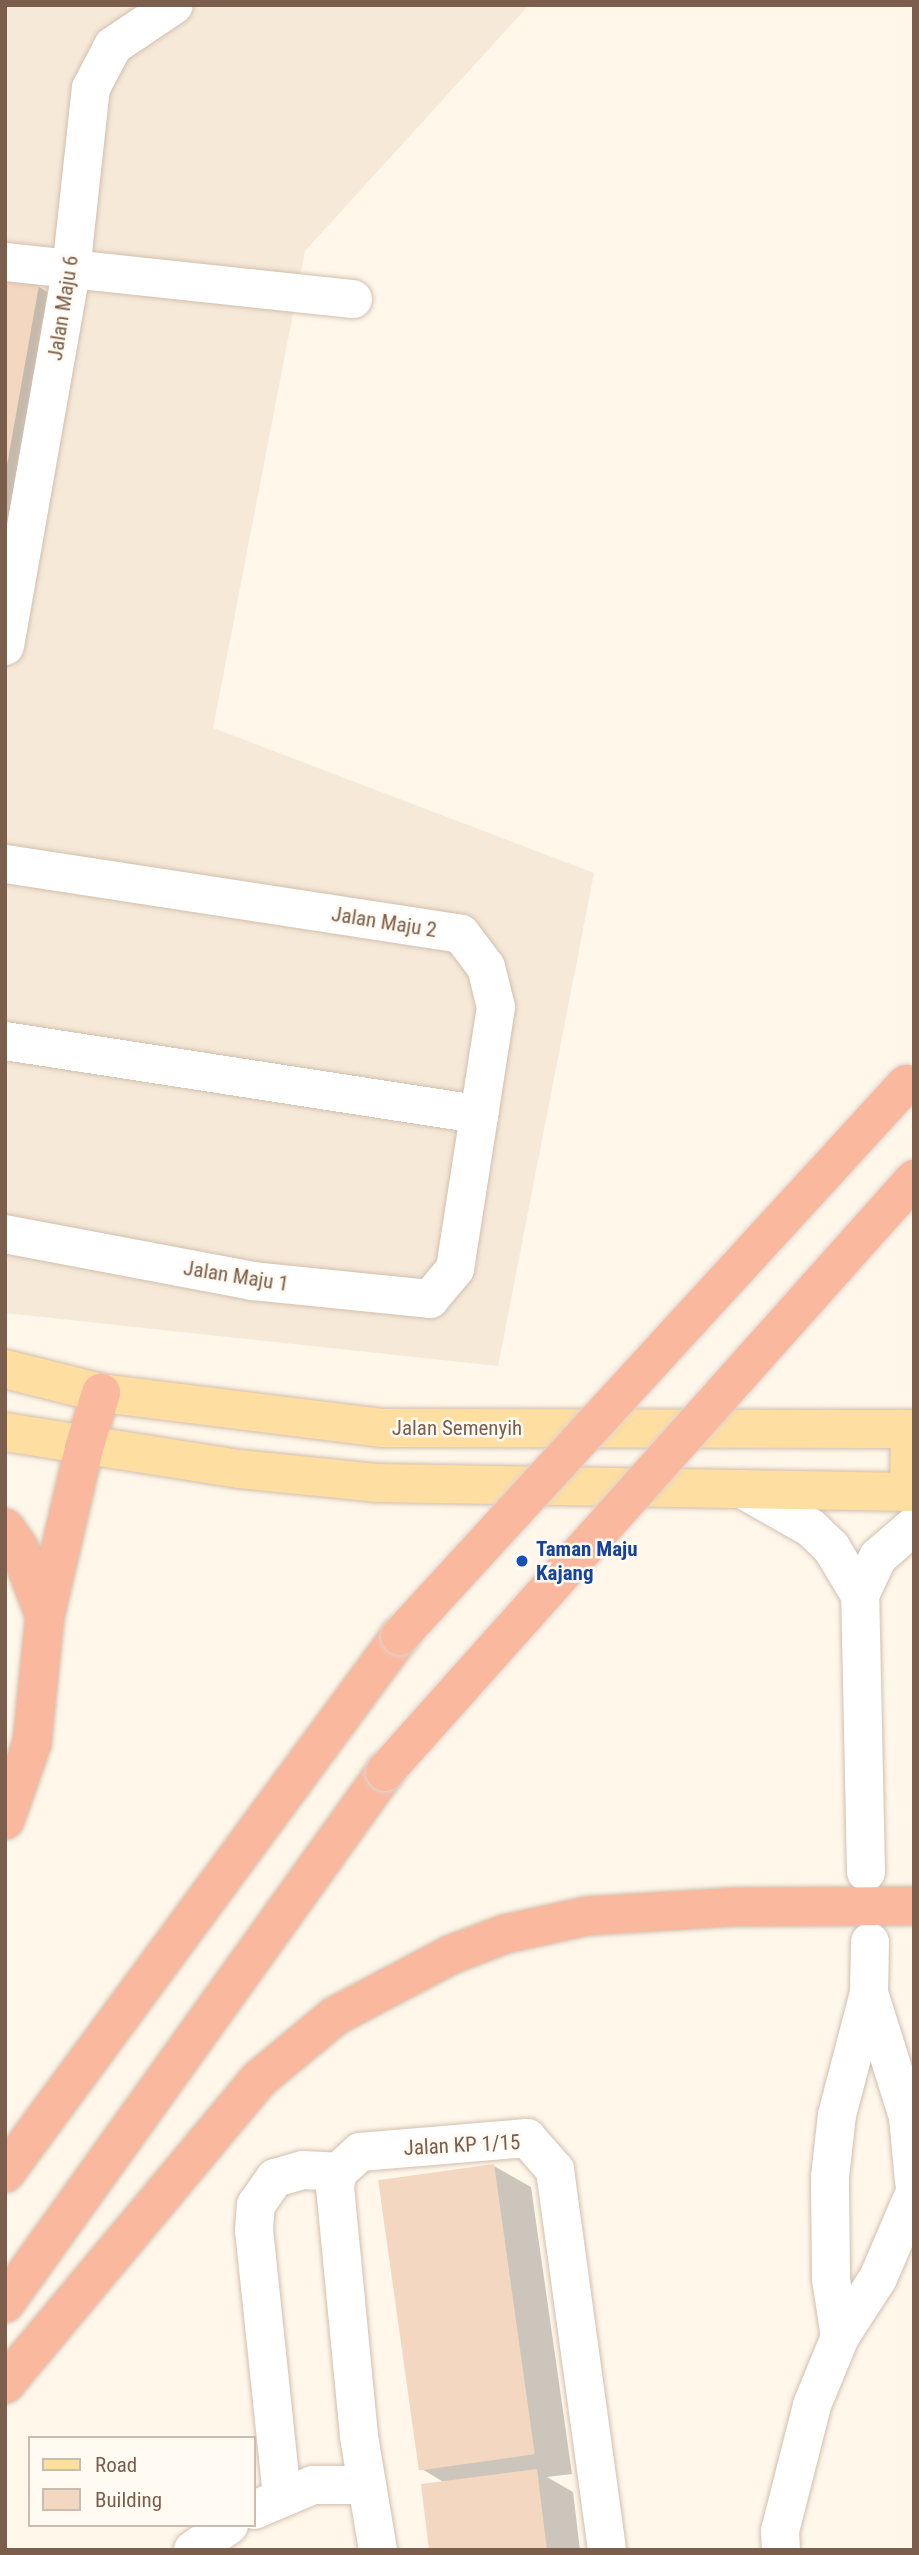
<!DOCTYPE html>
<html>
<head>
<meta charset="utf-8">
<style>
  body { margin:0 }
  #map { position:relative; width:919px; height:2555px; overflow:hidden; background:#fef7ea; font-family:"Roboto Condensed",sans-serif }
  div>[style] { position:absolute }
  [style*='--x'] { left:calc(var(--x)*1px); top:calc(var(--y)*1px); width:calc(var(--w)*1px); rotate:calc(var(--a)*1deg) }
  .residential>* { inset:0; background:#f6e9d8 }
  .shadow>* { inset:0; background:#0003 }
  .building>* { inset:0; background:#f4d7c0; transform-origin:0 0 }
  .roads { filter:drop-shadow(0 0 2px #d2bfae) drop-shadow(0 0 2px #d2bfae) }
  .minor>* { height:38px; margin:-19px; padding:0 19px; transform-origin:19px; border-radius:19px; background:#fff }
  .major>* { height:38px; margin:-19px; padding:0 19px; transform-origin:19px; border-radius:19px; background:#fedea1 }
  .highway>* { height:38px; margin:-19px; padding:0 19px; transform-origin:19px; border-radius:19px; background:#fab99f }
  .bridges { filter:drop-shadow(0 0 2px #ddd5d0) drop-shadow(0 0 2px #ddd5d0) }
  .highway-bridge>* { height:38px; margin:-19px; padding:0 19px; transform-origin:19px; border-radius:19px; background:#fab99f }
  .dots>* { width:19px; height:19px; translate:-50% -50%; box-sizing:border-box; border:4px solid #fffaf2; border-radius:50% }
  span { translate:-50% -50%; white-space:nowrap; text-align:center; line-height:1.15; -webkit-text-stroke:5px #fffaf2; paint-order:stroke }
  .street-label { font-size:21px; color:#7b5e4b }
  .transit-label { font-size:21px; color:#164399; font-weight:700 }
  .left { translate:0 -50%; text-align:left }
  .frame { position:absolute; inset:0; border:7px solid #7b5e4b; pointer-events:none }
  .legend { position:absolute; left:28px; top:2436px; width:228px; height:91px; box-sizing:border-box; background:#fffaf2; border:2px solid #cabcaf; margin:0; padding:9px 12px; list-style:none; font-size:21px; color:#7b5e4b }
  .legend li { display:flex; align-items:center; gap:14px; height:35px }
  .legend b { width:35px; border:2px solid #cabcaf }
</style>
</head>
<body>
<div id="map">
  <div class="residential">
    <div style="clip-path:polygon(5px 5px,529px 5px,305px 251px,213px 728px,594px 873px,498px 1366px,5px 1313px)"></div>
  </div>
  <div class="shadow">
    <div style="clip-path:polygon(5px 281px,39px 287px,54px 296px,5px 565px)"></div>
    <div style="clip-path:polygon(494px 2166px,531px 2187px,572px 2474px,547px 2477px,573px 2492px,580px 2550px,431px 2550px,445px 2483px,422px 2469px)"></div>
  </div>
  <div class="building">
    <div style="clip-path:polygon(5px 279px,39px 285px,7px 465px,5px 464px)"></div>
    <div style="left:494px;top:2164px;width:293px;height:117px;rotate:82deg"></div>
    <div style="clip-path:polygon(537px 2469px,547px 2550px,429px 2550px,421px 2484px)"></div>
  </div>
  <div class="roads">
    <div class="minor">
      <div style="--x:5;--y:262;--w:350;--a:6.1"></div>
      <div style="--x:5;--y:646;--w:381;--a:-80"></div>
      <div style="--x:71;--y:271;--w:184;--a:-83.8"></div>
      <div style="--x:91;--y:88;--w:47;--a:-62.4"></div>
      <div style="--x:113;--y:46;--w:73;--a:-33.9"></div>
      <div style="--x:5;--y:864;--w:461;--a:8.7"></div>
      <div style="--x:461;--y:934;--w:41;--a:52.9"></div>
      <div style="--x:486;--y:967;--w:41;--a:76"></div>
      <div style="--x:496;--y:1007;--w:265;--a:98.9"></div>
      <div style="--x:455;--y:1269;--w:39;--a:130"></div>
      <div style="--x:430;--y:1299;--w:178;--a:-174.2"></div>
      <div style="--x:253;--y:1281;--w:252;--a:-169.3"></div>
      <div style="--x:5;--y:1041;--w:480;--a:8.8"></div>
      <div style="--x:742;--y:1489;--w:79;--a:29.5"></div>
      <div style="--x:811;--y:1528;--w:28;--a:44"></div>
      <div style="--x:831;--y:1547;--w:56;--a:58.9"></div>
      <div style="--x:866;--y:1872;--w:277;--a:-91.2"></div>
      <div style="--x:860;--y:1595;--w:42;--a:-64.7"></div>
      <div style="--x:878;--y:1557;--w:48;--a:-40.7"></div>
      <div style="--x:869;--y:1993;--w:130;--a:72.5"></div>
      <div style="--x:908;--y:2117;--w:65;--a:84.7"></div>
      <div style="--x:840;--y:2337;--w:59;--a:-98.8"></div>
      <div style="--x:831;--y:2279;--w:102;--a:-90.6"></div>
      <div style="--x:830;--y:2177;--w:62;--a:-83.6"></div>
      <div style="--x:837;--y:2115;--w:126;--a:-75.3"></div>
      <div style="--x:869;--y:1993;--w:51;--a:-88.9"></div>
      <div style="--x:282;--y:2496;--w:266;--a:-96"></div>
      <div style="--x:254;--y:2231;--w:26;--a:-86"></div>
      <div style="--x:256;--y:2205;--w:33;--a:-55"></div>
      <div style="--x:275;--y:2178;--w:29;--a:-16"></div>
      <div style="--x:303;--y:2170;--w:35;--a:3"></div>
      <div style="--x:254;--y:2510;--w:64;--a:-23"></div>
      <div style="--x:313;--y:2485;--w:53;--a:0"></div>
      <div style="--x:193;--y:2550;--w:44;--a:-34.8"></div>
      <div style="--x:378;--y:2550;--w:116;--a:-99.5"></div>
      <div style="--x:359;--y:2436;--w:250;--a:-95.5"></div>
      <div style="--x:335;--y:2187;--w:15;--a:-79"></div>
      <div style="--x:338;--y:2172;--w:30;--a:-42"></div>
      <div style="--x:360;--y:2152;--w:168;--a:-4.8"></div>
      <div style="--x:527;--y:2138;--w:43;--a:48.8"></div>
      <div style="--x:555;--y:2170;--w:384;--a:82.2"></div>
      <div style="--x:781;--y:2550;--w:19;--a:-93"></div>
      <div style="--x:780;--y:2531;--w:130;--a:-75.7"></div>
      <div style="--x:812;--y:2405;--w:74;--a:-67.6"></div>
      <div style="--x:840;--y:2337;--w:70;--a:-57.2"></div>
      <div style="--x:878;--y:2278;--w:91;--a:-66.8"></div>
    </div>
    <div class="major">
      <div style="--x:5;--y:1369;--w:99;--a:14"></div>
      <div style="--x:101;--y:1393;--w:284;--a:7.1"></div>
      <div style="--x:383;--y:1428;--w:531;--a:0.11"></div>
      <div style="--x:5;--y:1432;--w:237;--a:9"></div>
      <div style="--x:239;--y:1469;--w:138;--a:5.8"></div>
      <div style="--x:376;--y:1483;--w:538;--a:0.96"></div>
      <div style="--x:909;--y:1492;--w:63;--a:-89.1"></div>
    </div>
    <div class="highway">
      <div style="--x:5;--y:1528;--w:24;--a:55"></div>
      <div style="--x:19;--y:1548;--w:73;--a:69.1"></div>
      <div style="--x:5;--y:1820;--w:82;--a:-70.7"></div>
      <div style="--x:32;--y:1743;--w:128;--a:-84.2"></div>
      <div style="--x:45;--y:1616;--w:172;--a:-76.9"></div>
      <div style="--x:84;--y:1448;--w:58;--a:-72.8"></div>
      <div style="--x:5;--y:2173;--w:667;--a:-53.66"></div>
      <div style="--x:5;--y:2303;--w:653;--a:-54.41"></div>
      <div style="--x:5;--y:2384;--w:396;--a:-50.2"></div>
      <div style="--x:258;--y:2080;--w:100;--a:-39.7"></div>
      <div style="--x:335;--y:2016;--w:130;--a:-27.9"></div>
      <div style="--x:450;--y:1955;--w:59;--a:-20.9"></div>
      <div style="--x:505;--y:1934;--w:84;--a:-12.4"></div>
      <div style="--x:587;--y:1916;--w:149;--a:-3.5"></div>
      <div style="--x:736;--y:1907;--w:178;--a:-0.3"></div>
    </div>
  </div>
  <div class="bridges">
    <div class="highway-bridge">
      <div style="--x:400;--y:1636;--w:749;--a:-47.49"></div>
      <div style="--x:385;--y:1772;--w:795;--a:-48.26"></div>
    </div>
  </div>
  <div class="dots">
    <div style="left:522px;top:1561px;background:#1a4fb4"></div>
  </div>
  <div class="street-label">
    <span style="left:63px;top:308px;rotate:-81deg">Jalan Maju 6</span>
    <span style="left:384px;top:922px;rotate:9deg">Jalan Maju 2</span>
    <span style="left:236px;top:1276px;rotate:9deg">Jalan Maju 1</span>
    <span style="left:457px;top:1428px">Jalan Semenyih</span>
    <span style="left:462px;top:2145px;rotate:-3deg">Jalan KP 1/15</span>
  </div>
  <div class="transit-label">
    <span class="left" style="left:536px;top:1561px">Taman Maju<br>Kajang</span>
  </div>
  <div class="frame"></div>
  <ul class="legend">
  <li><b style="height:9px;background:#fedea1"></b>Road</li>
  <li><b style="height:19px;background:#f4d7c0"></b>Building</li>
  </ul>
</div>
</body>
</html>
